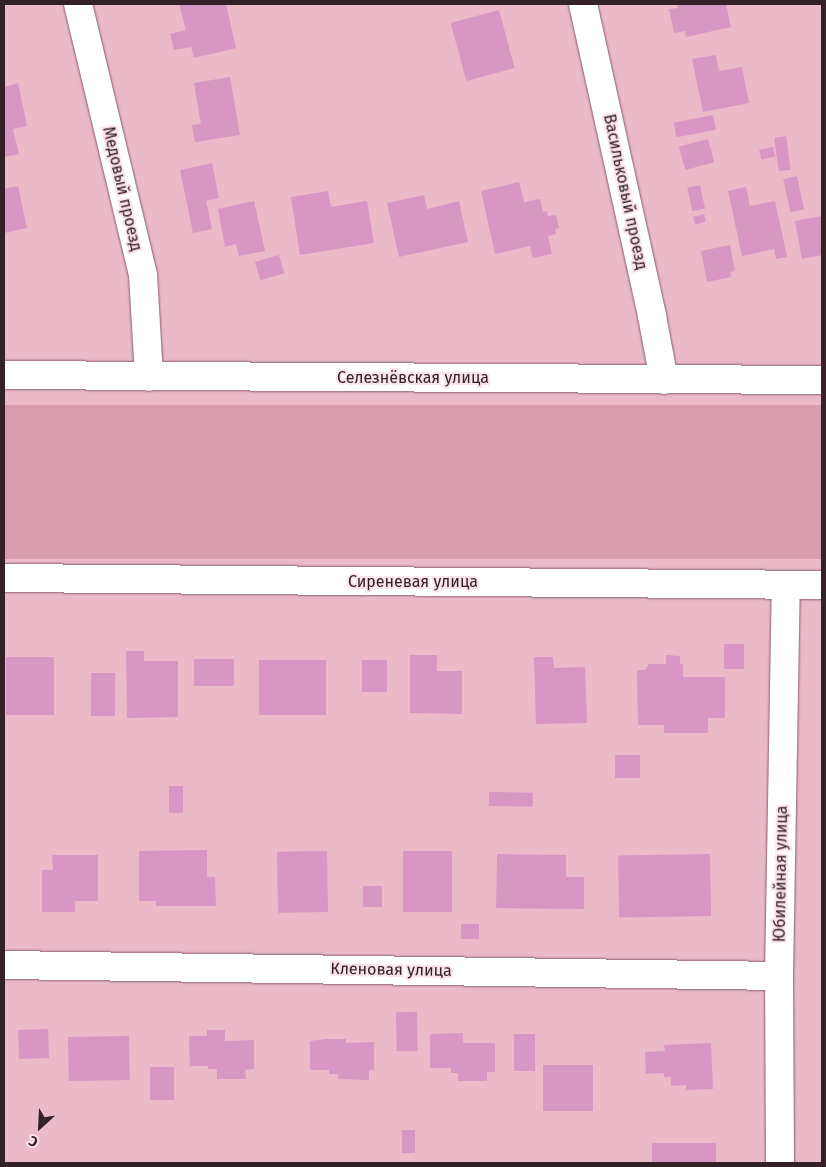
<!DOCTYPE html>
<html>
<head>
<meta charset="utf-8">
<style>
  body { margin:0 }
  #map { position:relative; width:826px; height:1167px; overflow:hidden; background:#eabac8; font-family:"Fira Sans",sans-serif }
  div>[style] { position:absolute }
  [style*='--x'] { left:calc(var(--x)*1px); top:calc(var(--y)*1px); width:calc(var(--w)*1px); rotate:calc(var(--a)*1deg) }
  .green>* { inset:0; background:#da9caf; transform-origin:0 0 }
  .building>* { inset:0; background:#d896c3; transform-origin:0 0 }
  .roads { filter:drop-shadow(0 0 1px #885f6b) drop-shadow(0 0 1px #885f6b) }
  .minor>* { height:28px; margin:-14px; padding:0 14px; transform-origin:14px; border-radius:14px; background:#fff }
  span { translate:-50% -50%; white-space:nowrap; text-align:center; line-height:1.15; -webkit-text-stroke:4px #fbe2e9; paint-order:stroke }
  .street-label { font-size:16px; color:#332127 }
  .frame { position:absolute; inset:0; border:5px solid #332127; pointer-events:none }
  .north { position:absolute; left:15px; top:1102px; width:50px; height:50px; -webkit-text-stroke:4px #fbe2e9; paint-order:stroke; rotate:205deg; font-size:14px; font-weight:700; line-height:20px; text-align:center; color:#332127 }
  .north::after { content:''; display:block; margin:auto; width:18px; height:22px; background:#332127; clip-path:polygon(50% 0,100% 100%,50% 72%,0 100%) }
</style>
</head>
<body>
<div id="map">
  <div class="green">
    <div style="left:4px;top:405px;width:818px;height:154px"></div>
  </div>
  <div class="building">
    <div style="clip-path:polygon(179px 4px,226px 4px,236px 48px,194px 58px,191px 47px,174px 50px,170px 34px,186px 30px)"></div>
    <div style="clip-path:polygon(677px 4px,726px 4px,731px 27px,686px 37px,685px 31px,674px 33px,669px 9px,678px 8px)"></div>
    <div style="left:499px;top:10px;width:60px;height:50px;rotate:75deg"></div>
    <div style="clip-path:polygon(716px 55px,719px 71px,742px 67px,749px 103px,703px 112px,692px 59px)"></div>
    <div style="clip-path:polygon(230px 77px,240px 135px,195px 142px,192px 125px,201px 124px,194px 83px)"></div>
    <div style="clip-path:polygon(18px 83px,27px 126px,13px 129px,19px 154px,4px 157px,4px 87px)"></div>
    <div style="left:713px;top:115px;width:15px;height:40px;rotate:79deg"></div>
    <div style="left:786px;top:136px;width:34px;height:12px;rotate:82deg"></div>
    <div style="left:708px;top:139px;width:24px;height:30px;rotate:75deg"></div>
    <div style="left:773px;top:147px;width:10px;height:14px;rotate:79deg"></div>
    <div style="clip-path:polygon(212px 163px,219px 198px,206px 201px,212px 229px,193px 233px,180px 170px)"></div>
    <div style="left:797px;top:176px;width:34px;height:14px;rotate:78deg"></div>
    <div style="clip-path:polygon(519px 182px,524px 202px,540px 199px,543px 212px,547px 211px,548px 216px,556px 215px,559px 228px,555px 229px,556px 234px,548px 236px,552px 254px,533px 258px,530px 246px,495px 254px,481px 191px)"></div>
    <div style="left:700px;top:185px;width:24px;height:13px;rotate:78deg"></div>
    <div style="clip-path:polygon(18px 186px,27px 228px,4px 233px,4px 189px)"></div>
    <div style="clip-path:polygon(746px 187px,750px 206px,775px 201px,787px 257px,776px 259px,774px 249px,742px 256px,728px 191px)"></div>
    <div style="clip-path:polygon(328px 191px,331px 207px,367px 201px,374px 243px,300px 255px,291px 197px)"></div>
    <div style="clip-path:polygon(424px 195px,427px 209px,459px 201px,468px 242px,399px 257px,387px 203px)"></div>
    <div style="clip-path:polygon(254px 201px,265px 251px,239px 256px,236px 244px,225px 247px,218px 209px)"></div>
    <div style="left:704px;top:214px;width:8px;height:11px;rotate:76deg"></div>
    <div style="clip-path:polygon(822px 216px,822px 255px,802px 259px,795px 221px)"></div>
    <div style="clip-path:polygon(730px 245px,735px 271px,730px 272px,731px 277px,707px 282px,701px 251px)"></div>
    <div style="left:279px;top:255px;width:19px;height:25px;rotate:74deg"></div>
    <div style="left:724px;top:644px;width:20px;height:25px"></div>
    <div style="clip-path:polygon(126px 651px,144px 651px,144px 661px,178px 661px,178px 717px,127px 718px)"></div>
    <div style="clip-path:polygon(410px 655px,437px 655px,437px 671px,462px 671px,462px 714px,410px 713px)"></div>
    <div style="clip-path:polygon(666px 655px,680px 656px,680px 664px,683px 664px,683px 677px,725px 677px,725px 718px,708px 718px,708px 733px,664px 733px,664px 725px,638px 725px,637px 670px,645px 670px,649px 664px,666px 664px)"></div>
    <div style="left:6px;top:657px;width:48px;height:58px"></div>
    <div style="clip-path:polygon(534px 657px,553px 657px,554px 668px,585px 667px,587px 723px,536px 724px)"></div>
    <div style="left:194px;top:659px;width:40px;height:27px"></div>
    <div style="left:259px;top:660px;width:67px;height:55px"></div>
    <div style="left:362px;top:660px;width:25px;height:32px"></div>
    <div style="left:91px;top:673px;width:24px;height:43px"></div>
    <div style="left:640px;top:755px;width:23px;height:25px;rotate:90deg"></div>
    <div style="left:169px;top:786px;width:14px;height:27px"></div>
    <div style="left:489px;top:792px;width:44px;height:14px;rotate:1deg"></div>
    <div style="clip-path:polygon(207px 850px,207px 877px,215px 877px,216px 906px,156px 906px,156px 901px,139px 901px,139px 851px)"></div>
    <div style="left:327px;top:851px;width:61px;height:50px;rotate:89deg"></div>
    <div style="left:403px;top:851px;width:49px;height:61px"></div>
    <div style="clip-path:polygon(497px 854px,566px 855px,566px 877px,584px 877px,584px 909px,496px 908px)"></div>
    <div style="left:710px;top:854px;width:62px;height:92px;rotate:89deg"></div>
    <div style="clip-path:polygon(52px 855px,98px 855px,98px 901px,75px 901px,75px 912px,42px 912px,42px 870px,53px 870px)"></div>
    <div style="left:363px;top:886px;width:19px;height:21px"></div>
    <div style="left:461px;top:924px;width:18px;height:15px"></div>
    <div style="left:417px;top:1012px;width:39px;height:21px;rotate:89deg"></div>
    <div style="left:48px;top:1029px;width:29px;height:30px;rotate:88deg"></div>
    <div style="clip-path:polygon(207px 1030px,225px 1030px,225px 1041px,254px 1040px,254px 1069px,245px 1070px,246px 1079px,217px 1079px,217px 1069px,208px 1069px,208px 1066px,190px 1066px,189px 1036px,207px 1036px)"></div>
    <div style="clip-path:polygon(463px 1033px,463px 1043px,495px 1043px,495px 1072px,487px 1072px,487px 1081px,458px 1081px,458px 1073px,451px 1073px,451px 1068px,430px 1068px,430px 1034px)"></div>
    <div style="left:514px;top:1034px;width:21px;height:37px"></div>
    <div style="left:129px;top:1036px;width:44px;height:61px;rotate:89deg"></div>
    <div style="clip-path:polygon(327px 1039px,346px 1039px,346px 1043px,374px 1042px,374px 1070px,369px 1070px,369px 1080px,338px 1079px,338px 1074px,329px 1074px,329px 1070px,310px 1070px,310px 1041px)"></div>
    <div style="clip-path:polygon(711px 1043px,713px 1089px,686px 1090px,686px 1085px,671px 1086px,671px 1077px,664px 1077px,664px 1073px,646px 1074px,645px 1052px,665px 1051px,664px 1045px)"></div>
    <div style="left:543px;top:1065px;width:50px;height:46px"></div>
    <div style="left:150px;top:1067px;width:24px;height:33px"></div>
    <div style="left:415px;top:1130px;width:23px;height:13px;rotate:90deg"></div>
    <div style="left:716px;top:1143px;width:20px;height:64px;rotate:90deg"></div>
  </div>
  <div class="roads">
    <div class="minor">
      <div style="--x:78;--y:4;--w:279;--a:76.5"></div>
      <div style="--x:143;--y:275;--w:102;--a:86.6"></div>
      <div style="--x:583;--y:4;--w:320;--a:77.5"></div>
      <div style="--x:652;--y:316;--w:65;--a:79.4"></div>
      <div style="--x:4;--y:375;--w:818;--a:0.35"></div>
      <div style="--x:4;--y:578;--w:818;--a:0.49"></div>
      <div style="--x:4;--y:965;--w:775;--a:0.81"></div>
      <div style="--x:780;--y:1163;--w:187;--a:-90.3"></div>
      <div style="--x:779;--y:976;--w:390;--a:-89"></div>
    </div>
  </div>
  <div class="street-label">
    <span style="left:122px;top:189px;rotate:77deg">Медовый проезд</span>
    <span style="left:625px;top:192px;rotate:78deg">Васильковый проезд</span>
    <span style="left:413px;top:378px">Селезнёвская улица</span>
    <span style="left:413px;top:582px">Сиреневая улица</span>
    <span style="left:781px;top:874px;rotate:-89deg">Юбилейная улица</span>
    <span style="left:391px;top:970px;rotate:1deg">Кленовая улица</span>
  </div>
  <div class="frame"></div>
  <div class="north">С</div>
</div>
</body>
</html>
